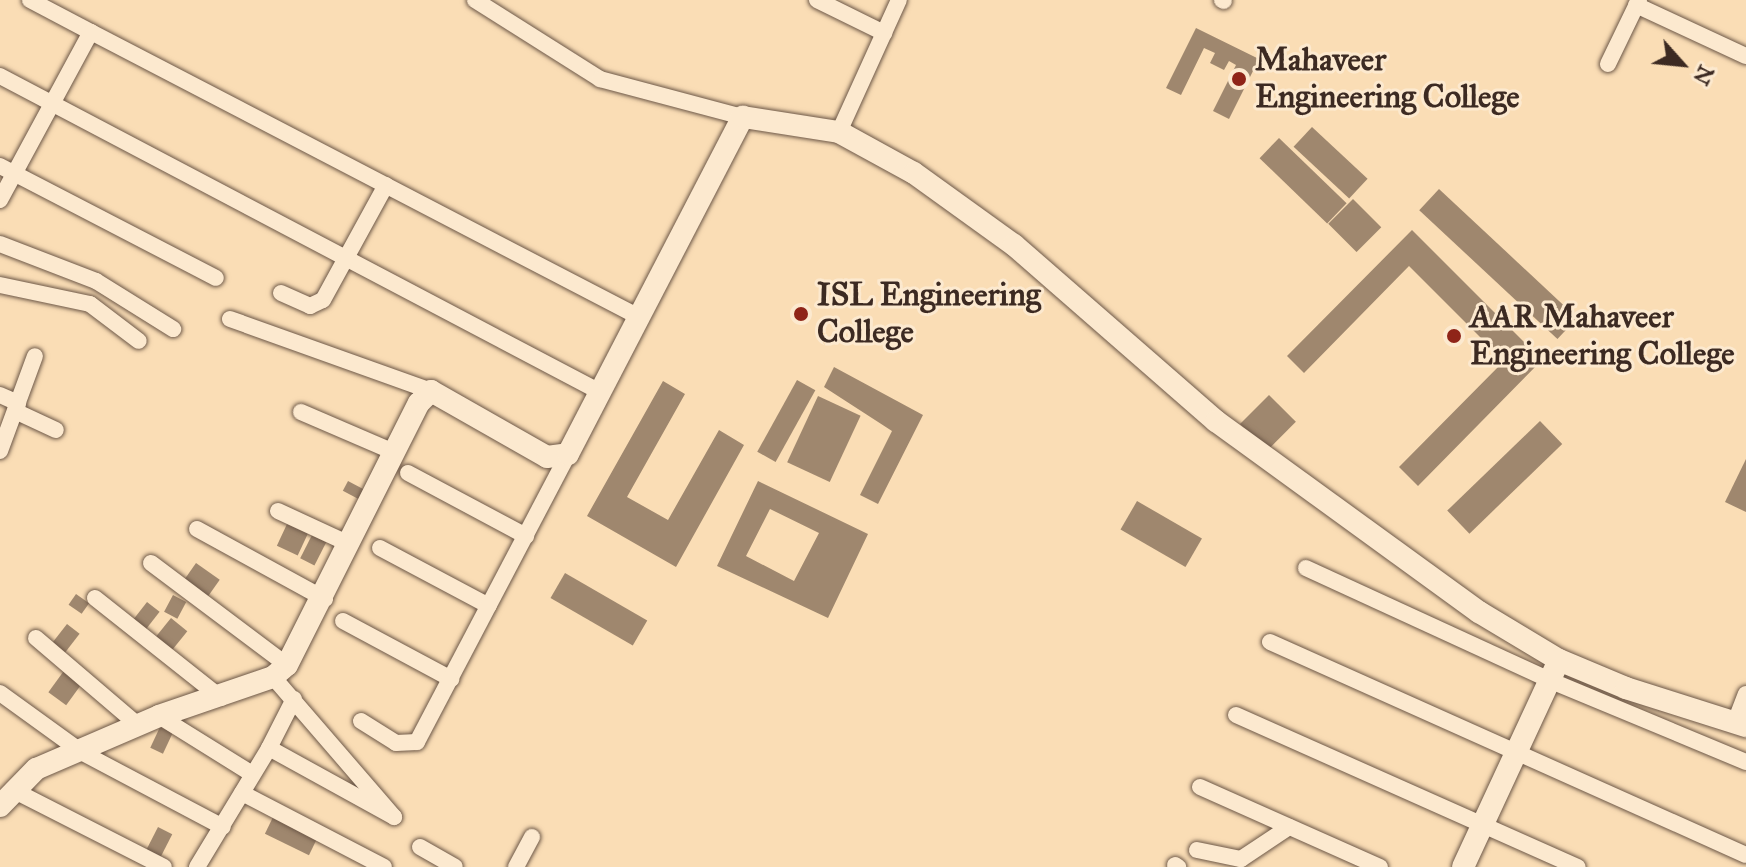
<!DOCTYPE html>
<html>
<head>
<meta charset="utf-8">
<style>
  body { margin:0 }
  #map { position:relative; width:1746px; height:867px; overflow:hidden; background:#faddb5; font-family:"IM FELL Great Primer",serif }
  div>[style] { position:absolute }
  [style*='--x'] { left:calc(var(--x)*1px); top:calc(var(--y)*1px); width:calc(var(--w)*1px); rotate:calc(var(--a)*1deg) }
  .building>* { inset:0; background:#9f876e; transform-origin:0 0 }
  .roads { filter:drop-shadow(0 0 2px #6c5747) drop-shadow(0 0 2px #6c5747) }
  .street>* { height:16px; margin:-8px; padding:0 8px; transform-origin:8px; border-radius:8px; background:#fce9cf }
  .secondary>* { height:22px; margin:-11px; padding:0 11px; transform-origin:11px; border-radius:11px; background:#fce9cf }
  .dots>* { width:22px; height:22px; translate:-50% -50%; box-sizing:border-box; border:4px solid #fce9cf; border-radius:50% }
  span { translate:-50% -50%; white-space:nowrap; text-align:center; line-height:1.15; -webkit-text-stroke:6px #fce9cf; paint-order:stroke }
  .poi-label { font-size:32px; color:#3c2a22; font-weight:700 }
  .left { translate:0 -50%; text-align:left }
  .north { position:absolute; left:1642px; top:24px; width:80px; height:80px; -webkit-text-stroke:6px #fce9cf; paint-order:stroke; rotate:117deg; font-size:22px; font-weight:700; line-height:32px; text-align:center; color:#3c2a22 }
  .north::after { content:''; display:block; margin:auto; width:28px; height:36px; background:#3c2a22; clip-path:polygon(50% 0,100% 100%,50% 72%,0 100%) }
</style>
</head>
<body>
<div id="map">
  <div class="building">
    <div style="clip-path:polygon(1196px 28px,1259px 59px,1229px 119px,1213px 111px,1236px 65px,1229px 61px,1224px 70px,1210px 63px,1215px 53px,1204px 48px,1181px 95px,1166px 88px)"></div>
    <div style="left:1312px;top:127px;width:76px;height:27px;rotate:43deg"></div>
    <div style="left:1279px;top:138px;width:94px;height:28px;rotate:44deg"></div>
    <div style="left:1439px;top:189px;width:189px;height:29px;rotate:43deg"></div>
    <div style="left:1353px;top:199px;width:40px;height:35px;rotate:45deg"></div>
    <div style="clip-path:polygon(1412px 230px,1542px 360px,1418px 486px,1399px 467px,1504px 361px,1409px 266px,1304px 373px,1287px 356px)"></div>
    <div style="clip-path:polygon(834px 367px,923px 415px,878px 504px,860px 495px,892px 431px,824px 387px)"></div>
    <div style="left:797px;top:380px;width:21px;height:82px;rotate:29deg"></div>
    <div style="clip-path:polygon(663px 381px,685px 394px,627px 497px,668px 520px,719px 430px,744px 445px,676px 567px,587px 516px)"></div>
    <div style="left:1269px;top:395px;width:38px;height:41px;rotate:45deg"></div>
    <div style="left:818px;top:396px;width:47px;height:73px;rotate:25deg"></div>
    <div style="left:1540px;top:421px;width:32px;height:129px;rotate:46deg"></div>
    <div style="clip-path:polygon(1746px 459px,1746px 512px,1725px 502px)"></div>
    <div style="left:348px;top:481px;width:24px;height:11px;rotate:28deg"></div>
    <div style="clip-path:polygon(evenodd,758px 481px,868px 534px,828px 618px,717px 566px,758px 481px,770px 509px,819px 533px,794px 581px,746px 556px,770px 509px)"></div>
    <div style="left:1137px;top:501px;width:75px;height:33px;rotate:30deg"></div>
    <div style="left:287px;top:524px;width:23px;height:24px;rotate:25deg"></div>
    <div style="left:312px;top:535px;width:16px;height:26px;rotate:27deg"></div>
    <div style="left:196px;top:563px;width:29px;height:25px;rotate:35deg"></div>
    <div style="left:565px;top:573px;width:95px;height:29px;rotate:30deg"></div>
    <div style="left:76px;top:594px;width:16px;height:13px;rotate:35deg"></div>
    <div style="left:173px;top:595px;width:15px;height:19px;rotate:28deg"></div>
    <div style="left:147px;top:602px;width:16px;height:25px;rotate:38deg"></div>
    <div style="left:171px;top:618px;width:21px;height:26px;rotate:39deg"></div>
    <div style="left:67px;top:624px;width:16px;height:27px;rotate:38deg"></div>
    <div style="left:66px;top:668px;width:22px;height:30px;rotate:36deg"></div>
    <div style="left:160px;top:727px;width:14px;height:23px;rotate:25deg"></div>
    <div style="left:275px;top:813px;width:49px;height:23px;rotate:26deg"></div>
    <div style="left:158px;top:827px;width:16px;height:27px;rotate:27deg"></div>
  </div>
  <div class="roads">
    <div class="street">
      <div style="--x:30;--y:0;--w:69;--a:27.7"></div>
      <div style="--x:475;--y:0;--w:148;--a:32.3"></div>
      <div style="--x:600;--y:79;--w:148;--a:14.9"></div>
      <div style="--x:817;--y:0;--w:75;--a:26.2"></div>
      <div style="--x:1222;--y:0;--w:2;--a:27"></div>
      <div style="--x:1636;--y:5;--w:121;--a:24.9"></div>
      <div style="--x:1608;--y:64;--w:71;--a:-64.2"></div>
      <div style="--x:0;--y:76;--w:678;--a:27.77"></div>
      <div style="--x:839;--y:132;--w:145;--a:-65.6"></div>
      <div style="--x:0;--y:166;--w:243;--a:27.4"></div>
      <div style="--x:0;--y:200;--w:191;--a:-61.6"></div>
      <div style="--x:91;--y:32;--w:618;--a:27.48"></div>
      <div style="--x:0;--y:244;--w:103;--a:21.1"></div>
      <div style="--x:96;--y:281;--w:91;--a:31.9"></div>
      <div style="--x:0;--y:285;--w:92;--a:11.9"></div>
      <div style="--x:90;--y:304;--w:61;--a:37.1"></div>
      <div style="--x:281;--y:293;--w:32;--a:24"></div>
      <div style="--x:310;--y:306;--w:14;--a:-25"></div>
      <div style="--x:323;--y:300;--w:131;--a:-61.3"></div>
      <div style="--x:230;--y:319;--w:214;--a:19.7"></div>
      <div style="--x:0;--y:395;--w:20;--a:24"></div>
      <div style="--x:15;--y:411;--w:45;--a:24.9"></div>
      <div style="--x:301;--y:412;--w:101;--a:23.3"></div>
      <div style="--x:0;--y:451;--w:101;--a:-69.8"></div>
      <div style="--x:408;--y:473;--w:134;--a:28.1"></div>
      <div style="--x:278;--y:511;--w:78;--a:24.9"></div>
      <div style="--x:197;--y:529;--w:146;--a:28.7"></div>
      <div style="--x:380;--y:548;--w:123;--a:28"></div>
      <div style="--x:151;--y:563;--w:170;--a:36.9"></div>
      <div style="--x:1306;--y:568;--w:268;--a:24.7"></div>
      <div style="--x:1549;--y:680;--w:213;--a:22.6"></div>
      <div style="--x:95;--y:598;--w:161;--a:38.4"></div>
      <div style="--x:343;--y:621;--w:123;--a:28.2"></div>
      <div style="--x:36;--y:638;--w:134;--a:40.5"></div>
      <div style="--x:1270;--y:642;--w:521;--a:24.11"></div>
      <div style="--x:0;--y:693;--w:102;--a:35.9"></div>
      <div style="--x:83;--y:753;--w:158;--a:27.9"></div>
      <div style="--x:1236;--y:715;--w:374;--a:24"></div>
      <div style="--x:159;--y:716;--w:110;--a:31.9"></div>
      <div style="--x:361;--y:721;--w:41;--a:32.2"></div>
      <div style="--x:396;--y:743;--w:21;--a:-3"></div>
      <div style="--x:417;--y:742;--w:325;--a:-62.3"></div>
      <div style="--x:1735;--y:722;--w:30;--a:-69"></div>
      <div style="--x:269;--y:748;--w:55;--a:-63"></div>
      <div style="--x:1200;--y:787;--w:197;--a:24"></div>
      <div style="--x:15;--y:791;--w:167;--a:27"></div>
      <div style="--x:242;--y:793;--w:160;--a:27.5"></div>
      <div style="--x:420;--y:847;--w:40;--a:29.7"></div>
      <div style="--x:1197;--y:850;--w:45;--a:11.6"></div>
      <div style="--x:1241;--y:859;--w:58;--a:-33.7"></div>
      <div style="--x:1175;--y:865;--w:4;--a:34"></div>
      <div style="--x:197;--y:867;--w:139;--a:-58.8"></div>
      <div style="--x:269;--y:748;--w:143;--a:28.9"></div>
      <div style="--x:394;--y:817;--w:185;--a:-130.8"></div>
      <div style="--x:516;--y:867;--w:34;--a:-62"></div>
    </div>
    <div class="secondary">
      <div style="--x:0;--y:806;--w:52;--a:-45.8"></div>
      <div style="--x:36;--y:769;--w:134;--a:-23.3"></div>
      <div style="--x:159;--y:716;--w:120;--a:-18.9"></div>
      <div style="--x:273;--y:677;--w:18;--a:-41"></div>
      <div style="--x:287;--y:665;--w:293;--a:-63.3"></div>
      <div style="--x:419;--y:403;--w:17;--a:-45"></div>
      <div style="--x:431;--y:391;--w:133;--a:29.6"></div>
      <div style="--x:547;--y:457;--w:21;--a:-8"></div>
      <div style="--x:568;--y:454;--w:380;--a:-62.6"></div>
      <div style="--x:743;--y:117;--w:97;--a:8.9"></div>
      <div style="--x:839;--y:132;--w:85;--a:28.7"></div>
      <div style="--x:914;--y:173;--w:123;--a:35.8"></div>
      <div style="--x:1014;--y:245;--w:268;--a:41.1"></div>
      <div style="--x:1216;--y:421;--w:325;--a:36"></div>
      <div style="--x:1479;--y:612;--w:93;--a:31"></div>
      <div style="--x:1559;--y:660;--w:73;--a:22.7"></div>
      <div style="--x:1626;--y:688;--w:126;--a:17.6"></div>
      <div style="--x:1463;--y:867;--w:228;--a:-65.1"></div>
    </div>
  </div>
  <div class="dots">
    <div style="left:1239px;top:79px;background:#8f2418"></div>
    <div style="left:801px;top:314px;background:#8f2418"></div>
    <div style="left:1454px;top:336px;background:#8f2418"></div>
  </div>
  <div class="poi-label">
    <span class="left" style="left:1255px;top:79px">Mahaveer<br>Engineering College</span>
    <span class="left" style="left:817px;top:314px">ISL Engineering<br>College</span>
    <span class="left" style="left:1470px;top:336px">AAR Mahaveer<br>Engineering College</span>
  </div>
  <div class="north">N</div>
</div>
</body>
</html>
